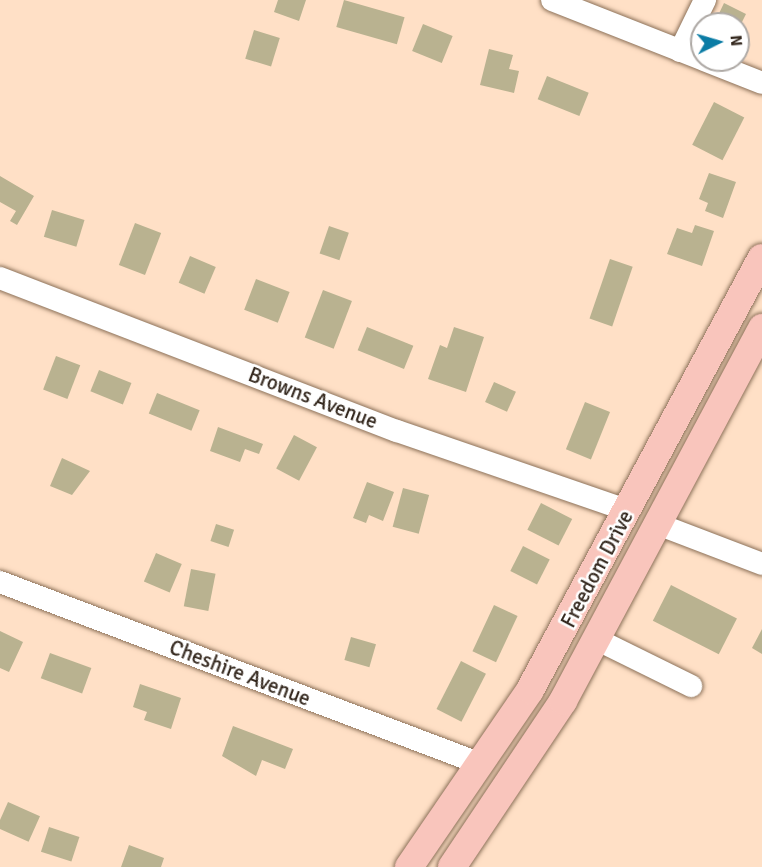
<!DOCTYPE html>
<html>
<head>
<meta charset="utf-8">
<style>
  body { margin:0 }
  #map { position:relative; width:762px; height:867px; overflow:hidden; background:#ffe0c6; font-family:Signika,sans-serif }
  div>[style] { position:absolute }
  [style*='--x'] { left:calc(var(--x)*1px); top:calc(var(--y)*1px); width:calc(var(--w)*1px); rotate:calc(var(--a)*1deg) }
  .building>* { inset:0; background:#b9b290; transform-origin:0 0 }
  .roads { filter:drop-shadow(0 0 2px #8c7159) drop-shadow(0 0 2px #8c7159) }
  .minor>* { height:22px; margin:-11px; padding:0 11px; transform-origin:11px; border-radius:11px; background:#fff }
  .major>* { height:28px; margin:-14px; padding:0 14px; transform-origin:14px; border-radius:14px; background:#f9c5bc }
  span { translate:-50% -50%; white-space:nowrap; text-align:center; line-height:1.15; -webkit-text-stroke:5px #fff; paint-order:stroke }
  .street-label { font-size:21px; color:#35291f }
  .north { position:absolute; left:690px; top:12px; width:60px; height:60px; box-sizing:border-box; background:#fff; border:2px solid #aea9a5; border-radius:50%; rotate:85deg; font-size:16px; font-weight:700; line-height:24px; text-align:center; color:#35291f }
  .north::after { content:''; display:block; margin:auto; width:21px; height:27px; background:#0b7ca5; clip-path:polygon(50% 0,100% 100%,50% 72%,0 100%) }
</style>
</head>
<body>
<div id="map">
  <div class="building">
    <div style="clip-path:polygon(278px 0,306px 0,299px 21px,274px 12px)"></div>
    <div style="left:344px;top:0;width:63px;height:28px;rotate:16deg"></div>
    <div style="clip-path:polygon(724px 3px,746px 14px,738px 30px,738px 24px,714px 24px)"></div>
    <div style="left:423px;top:24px;width:32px;height:29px;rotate:22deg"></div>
    <div style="left:254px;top:30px;width:27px;height:30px;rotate:17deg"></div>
    <div style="clip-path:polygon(489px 49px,513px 55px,509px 69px,519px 71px,514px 93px,480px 85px)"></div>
    <div style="left:547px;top:76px;width:45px;height:25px;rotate:22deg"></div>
    <div style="left:714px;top:102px;width:34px;height:48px;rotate:27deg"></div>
    <div style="clip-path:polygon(709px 173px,736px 182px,723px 218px,705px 211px,708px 203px,699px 199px)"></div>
    <div style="clip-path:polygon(0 176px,34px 196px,17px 225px,10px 221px,16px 211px,0 202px)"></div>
    <div style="left:52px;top:210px;width:34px;height:28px;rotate:17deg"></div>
    <div style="left:135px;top:223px;width:28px;height:45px;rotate:21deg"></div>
    <div style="clip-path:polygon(695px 225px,714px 231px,702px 266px,667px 254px,677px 228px,692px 233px)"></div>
    <div style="left:329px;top:226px;width:21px;height:29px;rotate:19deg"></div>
    <div style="left:190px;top:256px;width:28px;height:29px;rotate:23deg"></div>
    <div style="left:610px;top:259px;width:24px;height:63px;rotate:19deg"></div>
    <div style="left:256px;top:279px;width:36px;height:33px;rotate:21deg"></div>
    <div style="left:323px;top:290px;width:31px;height:51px;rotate:21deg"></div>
    <div style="left:367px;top:327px;width:50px;height:25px;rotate:22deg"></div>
    <div style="clip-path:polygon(454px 327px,484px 337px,466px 392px,428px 379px,440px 345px,447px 348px)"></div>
    <div style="left:56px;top:356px;width:26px;height:36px;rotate:21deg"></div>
    <div style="left:99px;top:370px;width:35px;height:23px;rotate:22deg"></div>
    <div style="left:494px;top:382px;width:24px;height:22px;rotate:24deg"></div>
    <div style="left:157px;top:393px;width:46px;height:22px;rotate:22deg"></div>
    <div style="left:585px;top:402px;width:27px;height:51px;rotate:22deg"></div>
    <div style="clip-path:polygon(218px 427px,263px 444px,259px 454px,245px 449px,240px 462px,210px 451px)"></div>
    <div style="left:294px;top:435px;width:26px;height:38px;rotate:28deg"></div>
    <div style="clip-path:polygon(62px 458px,90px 471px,72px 495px,50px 486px)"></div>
    <div style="clip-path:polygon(367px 482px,394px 492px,383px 521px,369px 515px,366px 523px,353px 518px)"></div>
    <div style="left:403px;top:488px;width:27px;height:40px;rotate:15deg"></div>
    <div style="left:541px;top:503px;width:35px;height:30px;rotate:27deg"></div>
    <div style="left:216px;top:524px;width:19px;height:18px;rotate:18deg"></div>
    <div style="left:523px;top:546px;width:30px;height:28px;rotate:27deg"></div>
    <div style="left:156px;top:553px;width:28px;height:31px;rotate:23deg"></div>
    <div style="left:191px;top:569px;width:25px;height:38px;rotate:11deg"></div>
    <div style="left:671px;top:585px;width:74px;height:40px;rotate:27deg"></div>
    <div style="left:494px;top:605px;width:26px;height:51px;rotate:25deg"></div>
    <div style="clip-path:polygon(762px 629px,762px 654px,752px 648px)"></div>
    <div style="clip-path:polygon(0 631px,23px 642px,9px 672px,0 668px)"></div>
    <div style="left:351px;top:637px;width:26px;height:24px;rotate:16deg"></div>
    <div style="left:50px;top:653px;width:44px;height:27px;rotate:20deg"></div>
    <div style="left:461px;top:661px;width:28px;height:54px;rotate:27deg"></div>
    <div style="clip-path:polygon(140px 684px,181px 698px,171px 729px,144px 720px,147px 712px,133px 707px)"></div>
    <div style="clip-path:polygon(233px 726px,293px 749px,285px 769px,262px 760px,256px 776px,222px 756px)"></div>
    <div style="left:8px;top:802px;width:35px;height:28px;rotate:24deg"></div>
    <div style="left:49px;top:827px;width:32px;height:26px;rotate:18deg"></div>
    <div style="clip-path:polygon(129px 845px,164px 858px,161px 867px,121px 867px)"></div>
  </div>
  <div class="roads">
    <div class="minor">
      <div style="--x:552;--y:0;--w:161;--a:21.5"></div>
      <div style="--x:680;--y:51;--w:57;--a:-63.9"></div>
      <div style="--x:704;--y:60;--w:62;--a:21.6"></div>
      <div style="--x:0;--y:278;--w:425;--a:21.1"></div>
      <div style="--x:397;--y:431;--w:245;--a:19"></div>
      <div style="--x:660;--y:525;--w:109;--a:20.9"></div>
      <div style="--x:0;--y:582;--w:514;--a:20.73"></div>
      <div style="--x:598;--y:640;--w:104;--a:26.3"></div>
    </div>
    <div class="major">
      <div style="--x:409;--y:867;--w:214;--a:-55.6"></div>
      <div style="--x:530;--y:690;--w:490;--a:-61.8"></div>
      <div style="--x:452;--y:867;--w:200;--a:-56.2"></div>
      <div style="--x:563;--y:701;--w:423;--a:-61.9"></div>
    </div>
  </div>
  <div class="street-label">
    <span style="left:313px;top:398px;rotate:21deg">Browns Avenue</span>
    <span style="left:597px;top:569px;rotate:-62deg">Freedom Drive</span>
    <span style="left:240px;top:673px;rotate:21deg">Cheshire Avenue</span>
  </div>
  <div class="north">N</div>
</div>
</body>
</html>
